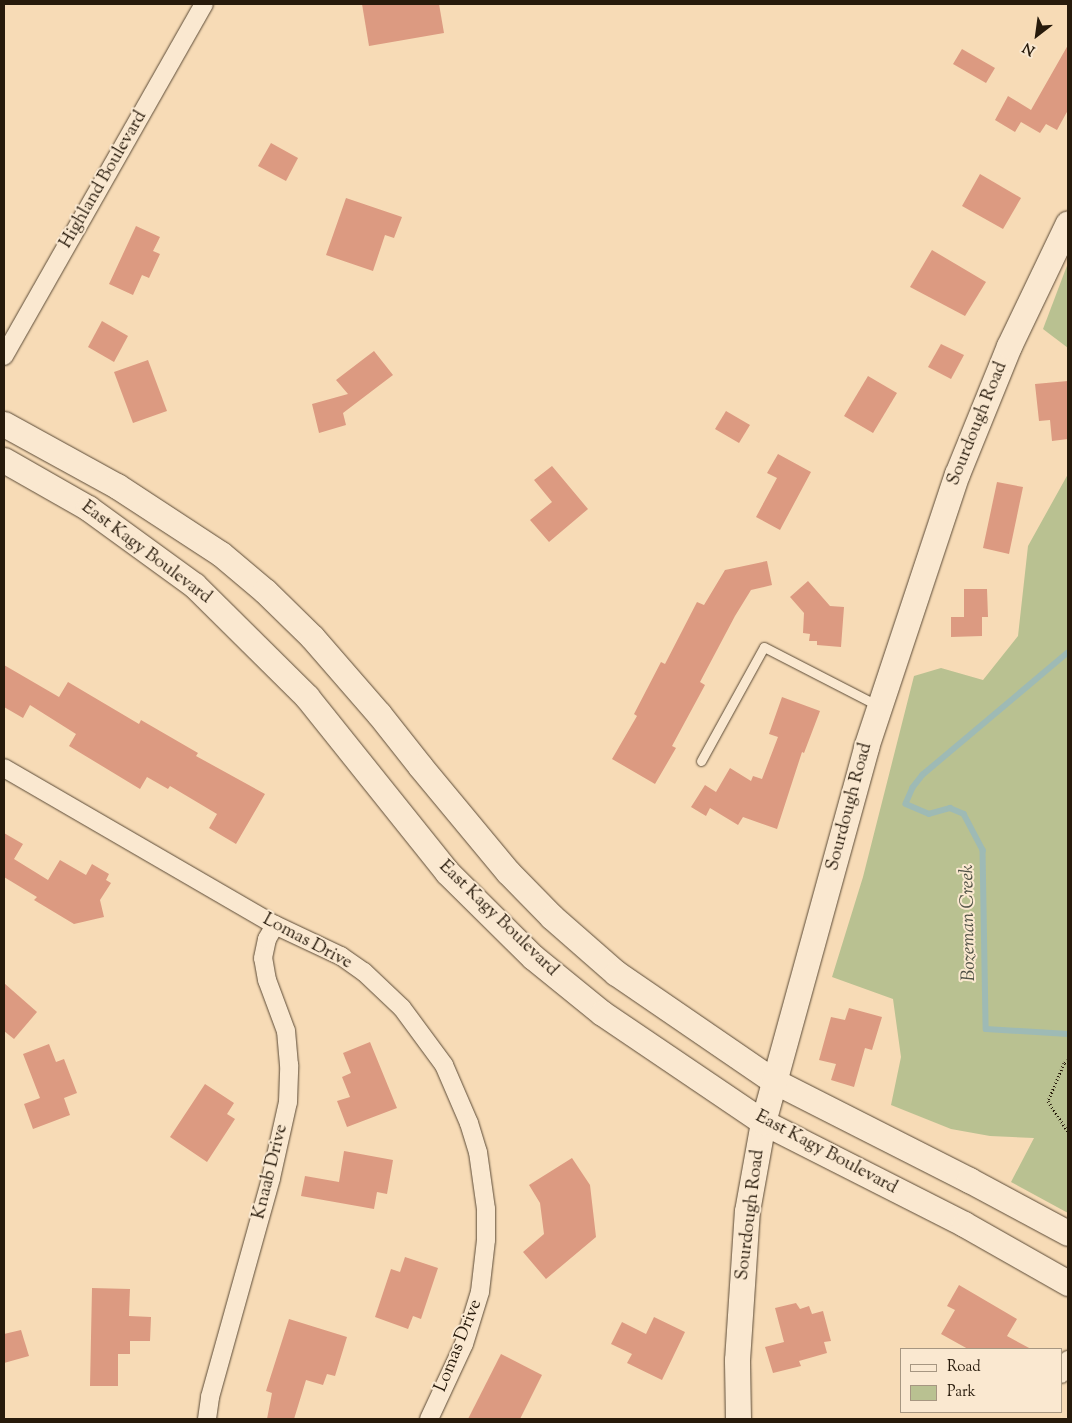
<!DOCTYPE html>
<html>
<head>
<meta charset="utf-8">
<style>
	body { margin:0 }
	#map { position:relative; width:1072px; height:1423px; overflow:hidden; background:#f7dbb6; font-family:"Sorts Mill Goudy",serif }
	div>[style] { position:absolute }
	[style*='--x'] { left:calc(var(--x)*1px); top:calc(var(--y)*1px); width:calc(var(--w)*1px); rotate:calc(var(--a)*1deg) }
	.green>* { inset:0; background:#b9c191 }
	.stream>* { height:5.5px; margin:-2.75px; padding:0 2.75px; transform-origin:2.75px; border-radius:2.75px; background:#9ebab5 }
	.building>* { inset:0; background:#dc9a81 }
	.path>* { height:3px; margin-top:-1.5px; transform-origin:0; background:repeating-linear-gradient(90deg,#271a0b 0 1px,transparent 0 3.5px) }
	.roads { filter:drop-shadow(0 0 1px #5b4a36) drop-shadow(0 0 1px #5b4a36) }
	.lane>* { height:9px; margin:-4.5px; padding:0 4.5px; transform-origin:4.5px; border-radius:4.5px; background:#fae8d0 }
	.street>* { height:18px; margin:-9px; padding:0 9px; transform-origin:9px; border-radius:9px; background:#fae8d0 }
	.secondary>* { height:25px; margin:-12.5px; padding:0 12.5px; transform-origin:12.5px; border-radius:12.5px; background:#fae8d0 }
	span { translate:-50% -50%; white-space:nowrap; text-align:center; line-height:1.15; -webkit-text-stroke:4px #fae8d0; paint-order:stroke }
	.street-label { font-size:18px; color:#271a0b }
	.water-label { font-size:19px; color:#515246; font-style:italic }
	.frame { position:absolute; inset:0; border:5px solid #271a0b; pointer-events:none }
	.legend { position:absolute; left:900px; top:1348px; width:162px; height:65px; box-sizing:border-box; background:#fae8d0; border:1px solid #a69681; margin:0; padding:6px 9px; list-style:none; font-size:15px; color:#271a0b }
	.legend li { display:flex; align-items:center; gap:10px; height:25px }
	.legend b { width:25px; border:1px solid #a69681 }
	.north { position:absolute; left:1012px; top:10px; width:50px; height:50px; -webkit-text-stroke:4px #fae8d0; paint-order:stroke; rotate:210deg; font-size:14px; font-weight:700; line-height:20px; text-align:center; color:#271a0b }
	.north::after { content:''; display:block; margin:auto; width:18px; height:22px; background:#271a0b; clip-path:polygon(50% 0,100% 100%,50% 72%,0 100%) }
</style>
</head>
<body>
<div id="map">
	<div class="green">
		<div style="clip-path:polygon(1068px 263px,1068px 348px,1043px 329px)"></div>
		<div style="clip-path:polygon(1068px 474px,1068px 1213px,1011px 1182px,1034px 1138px,990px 1136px,951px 1129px,891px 1105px,901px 1057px,893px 999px,832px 977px,863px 877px,914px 676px,941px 668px,983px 680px,1018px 636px,1028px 546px)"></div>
	</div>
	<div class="stream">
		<div style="--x:1068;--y:653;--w:189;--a:139.9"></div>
		<div style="--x:923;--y:775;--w:16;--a:128"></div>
		<div style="--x:913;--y:788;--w:17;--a:114"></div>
		<div style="--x:906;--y:804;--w:25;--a:23"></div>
		<div style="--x:929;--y:814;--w:22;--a:-16"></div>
		<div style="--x:950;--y:808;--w:15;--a:23"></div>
		<div style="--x:964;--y:814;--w:41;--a:62.2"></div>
		<div style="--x:983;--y:850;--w:179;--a:89"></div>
		<div style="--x:986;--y:1029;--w:82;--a:3.5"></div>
	</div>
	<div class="building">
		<div style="clip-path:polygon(362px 4px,439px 4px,444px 33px,369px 46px)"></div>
		<div style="clip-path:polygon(1068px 45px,1068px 110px,1057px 130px,1046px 124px,1040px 133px,1021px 122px,1015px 132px,995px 120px,1008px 96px,1031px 110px)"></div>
		<div style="clip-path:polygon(962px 49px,995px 68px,986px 83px,953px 64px)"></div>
		<div style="clip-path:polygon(271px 143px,298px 158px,286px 181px,258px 166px)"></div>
		<div style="clip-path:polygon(980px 174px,1021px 198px,1003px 229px,962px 206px)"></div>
		<div style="clip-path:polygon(346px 198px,402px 217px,394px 238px,385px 235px,373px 271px,326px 255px)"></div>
		<div style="clip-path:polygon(136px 226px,160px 237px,153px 251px,160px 254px,149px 278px,142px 275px,133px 295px,109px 284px)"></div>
		<div style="clip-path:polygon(932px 250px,986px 282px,965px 316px,910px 287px)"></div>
		<div style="clip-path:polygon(102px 321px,128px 336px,114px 362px,88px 347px)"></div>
		<div style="clip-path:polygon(941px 344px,964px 355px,951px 379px,928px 367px)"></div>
		<div style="clip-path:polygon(374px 351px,393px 375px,343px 413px,346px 425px,319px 433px,312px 404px,348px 394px,336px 380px)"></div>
		<div style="clip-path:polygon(148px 360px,167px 411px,133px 423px,114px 372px)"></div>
		<div style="clip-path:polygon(868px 376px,897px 393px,873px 433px,844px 416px)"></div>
		<div style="clip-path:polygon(1068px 381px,1068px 439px,1052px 441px,1050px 420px,1039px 421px,1035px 384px)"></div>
		<div style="clip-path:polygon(726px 411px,750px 425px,739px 443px,715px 429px)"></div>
		<div style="clip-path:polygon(778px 454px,811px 472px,780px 530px,756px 517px,777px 478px,767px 473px)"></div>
		<div style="clip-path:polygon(552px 466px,588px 509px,549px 542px,530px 520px,552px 502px,534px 480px)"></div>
		<div style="clip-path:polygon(997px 482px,1023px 487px,1009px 554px,983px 548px)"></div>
		<div style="clip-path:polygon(767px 561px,772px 585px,751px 590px,735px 616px,700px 682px,705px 685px,672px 746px,676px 748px,655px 784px,612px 759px,637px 716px,634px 714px,661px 662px,665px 664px,697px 602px,704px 605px,725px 570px)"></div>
		<div style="clip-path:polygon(808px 581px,830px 606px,844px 607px,841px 647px,817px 645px,817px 641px,809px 641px,810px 634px,803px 633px,804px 613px,790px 597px)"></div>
		<div style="clip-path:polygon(964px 589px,987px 589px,988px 617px,982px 617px,982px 636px,951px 637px,951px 617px,964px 617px)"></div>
		<div style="clip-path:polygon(4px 665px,59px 697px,68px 682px,139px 724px,141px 720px,198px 753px,196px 756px,265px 794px,236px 844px,209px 828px,217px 814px,170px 786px,168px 789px,147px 777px,140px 789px,69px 746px,76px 734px,30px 705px,23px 718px,4px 707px)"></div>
		<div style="clip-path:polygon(782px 697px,820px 711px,804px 753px,802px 752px,777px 829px,743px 817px,738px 825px,710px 808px,706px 816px,691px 807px,705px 785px,716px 792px,730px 768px,751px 781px,753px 776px,762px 779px,778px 737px,769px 734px)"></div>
		<div style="clip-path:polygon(4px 833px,23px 844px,14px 859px,48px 880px,60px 860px,86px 875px,92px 864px,109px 874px,106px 880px,111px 883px,100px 900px,104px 917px,74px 924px,34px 900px,37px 897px,4px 877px)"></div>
		<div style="clip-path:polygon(4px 983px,37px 1012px,14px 1039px,4px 1031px)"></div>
		<div style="clip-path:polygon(849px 1008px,882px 1017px,872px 1050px,865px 1048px,854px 1087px,831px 1080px,836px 1064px,819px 1060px,831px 1017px,845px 1020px)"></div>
		<div style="clip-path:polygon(370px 1042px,397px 1108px,347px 1127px,337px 1101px,350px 1097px,342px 1077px,351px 1073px,343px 1053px)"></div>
		<div style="clip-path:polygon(49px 1044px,56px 1062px,64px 1059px,77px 1093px,64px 1098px,70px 1115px,33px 1129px,24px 1104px,40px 1098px,23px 1054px)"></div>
		<div style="clip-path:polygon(205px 1084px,234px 1103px,227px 1114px,235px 1119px,207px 1162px,170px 1137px)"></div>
		<div style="clip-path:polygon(344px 1151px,393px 1160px,387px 1194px,377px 1192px,374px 1209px,301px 1196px,305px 1176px,339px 1182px)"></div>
		<div style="clip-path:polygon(572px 1158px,590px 1185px,596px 1237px,546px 1279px,523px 1252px,544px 1234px,540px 1203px,529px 1185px)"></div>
		<div style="clip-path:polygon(405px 1257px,438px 1268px,421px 1319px,413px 1316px,408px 1329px,375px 1317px,391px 1269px,400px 1272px)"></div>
		<div style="clip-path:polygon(959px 1285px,1017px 1319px,1007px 1336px,1031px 1349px,968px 1349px,941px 1334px,955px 1310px,947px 1306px)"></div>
		<div style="clip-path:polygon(92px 1288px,130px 1289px,129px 1316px,151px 1317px,150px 1341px,130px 1341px,130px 1354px,118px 1354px,118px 1386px,90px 1386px)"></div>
		<div style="clip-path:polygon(796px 1303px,800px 1309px,809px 1306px,812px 1314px,823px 1311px,831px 1341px,824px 1342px,827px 1353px,799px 1361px,801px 1366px,773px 1373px,765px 1347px,784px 1342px,775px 1308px)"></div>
		<div style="clip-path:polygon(654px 1317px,685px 1332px,662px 1380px,627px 1363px,632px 1354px,611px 1344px,622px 1322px,646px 1334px)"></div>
		<div style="clip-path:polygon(289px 1319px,347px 1337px,335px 1376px,327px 1374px,323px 1385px,306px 1380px,294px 1419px,267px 1419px,272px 1393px,266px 1391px)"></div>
		<div style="clip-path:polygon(21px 1330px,29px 1356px,4px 1363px,4px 1334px)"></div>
		<div style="clip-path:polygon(501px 1354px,542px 1375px,520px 1419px,468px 1419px)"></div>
	</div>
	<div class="path">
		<div style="--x:1068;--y:1060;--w:5;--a:143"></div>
		<div style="--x:1064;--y:1063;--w:41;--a:112.8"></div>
		<div style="--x:1048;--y:1101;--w:37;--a:57"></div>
	</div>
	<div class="roads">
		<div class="lane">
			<div style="--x:701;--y:761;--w:130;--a:-61.1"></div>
			<div style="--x:764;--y:647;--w:129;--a:27.2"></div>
		</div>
		<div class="street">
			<div style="--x:4;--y:356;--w:405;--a:-60.4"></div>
			<div style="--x:4;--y:768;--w:313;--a:30.1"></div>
			<div style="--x:275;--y:925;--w:73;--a:25.2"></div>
			<div style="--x:341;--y:956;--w:28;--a:35"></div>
			<div style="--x:364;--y:972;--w:52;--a:43.5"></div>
			<div style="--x:402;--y:1008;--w:71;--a:53.6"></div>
			<div style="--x:444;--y:1065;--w:63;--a:66.7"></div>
			<div style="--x:469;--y:1123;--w:30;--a:73"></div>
			<div style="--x:478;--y:1152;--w:58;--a:82"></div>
			<div style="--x:486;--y:1209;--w:31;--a:90"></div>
			<div style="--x:486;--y:1240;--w:52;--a:96.6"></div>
			<div style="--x:480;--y:1292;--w:54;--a:107.1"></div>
			<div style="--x:464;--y:1344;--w:83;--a:115"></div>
			<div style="--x:1061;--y:1374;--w:16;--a:-63"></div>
			<div style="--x:207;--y:1419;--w:22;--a:-82"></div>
			<div style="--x:210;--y:1397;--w:227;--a:-74.4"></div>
			<div style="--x:271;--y:1178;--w:78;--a:-77.4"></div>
			<div style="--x:288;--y:1102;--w:37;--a:-88"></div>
			<div style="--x:289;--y:1065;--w:34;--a:-95"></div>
			<div style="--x:286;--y:1031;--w:54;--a:-110.4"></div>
			<div style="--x:267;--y:980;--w:22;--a:-100"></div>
			<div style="--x:263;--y:958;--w:19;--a:-78"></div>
			<div style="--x:267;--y:939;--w:16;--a:-60"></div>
		</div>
		<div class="secondary">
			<div style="--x:4;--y:424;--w:129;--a:28.8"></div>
			<div style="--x:117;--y:486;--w:124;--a:33.2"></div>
			<div style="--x:221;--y:554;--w:57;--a:40.1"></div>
			<div style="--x:265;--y:591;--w:66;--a:44.4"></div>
			<div style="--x:312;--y:637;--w:102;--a:49"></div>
			<div style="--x:379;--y:714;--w:66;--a:51.7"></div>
			<div style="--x:420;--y:766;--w:138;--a:50.3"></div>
			<div style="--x:508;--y:872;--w:63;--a:45.6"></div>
			<div style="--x:552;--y:917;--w:85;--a:41.2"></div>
			<div style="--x:616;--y:973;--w:191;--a:34.4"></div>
			<div style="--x:774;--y:1081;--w:219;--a:26.9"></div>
			<div style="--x:969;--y:1180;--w:112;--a:28.2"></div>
			<div style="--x:4;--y:460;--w:97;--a:29.7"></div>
			<div style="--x:88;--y:508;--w:131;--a:36"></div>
			<div style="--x:194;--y:585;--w:159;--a:44.7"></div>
			<div style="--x:307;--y:697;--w:224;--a:51.3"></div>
			<div style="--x:447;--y:872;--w:121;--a:44.7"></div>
			<div style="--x:533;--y:957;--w:89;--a:39.1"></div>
			<div style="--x:602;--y:1013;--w:194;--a:34.1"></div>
			<div style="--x:763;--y:1122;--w:225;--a:26.9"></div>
			<div style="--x:964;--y:1224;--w:120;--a:29.6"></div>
			<div style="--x:738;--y:1419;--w:59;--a:-91"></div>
			<div style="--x:737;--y:1360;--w:149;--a:-86.2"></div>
			<div style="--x:747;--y:1211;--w:90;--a:-79.8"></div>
			<div style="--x:763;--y:1122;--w:389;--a:-74.6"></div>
			<div style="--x:866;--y:747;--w:288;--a:-71.6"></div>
			<div style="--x:957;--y:474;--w:138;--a:-67.9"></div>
			<div style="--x:1009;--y:346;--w:136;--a:-64.4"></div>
		</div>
	</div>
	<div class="street-label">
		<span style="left:104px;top:180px;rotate:-60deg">Highland Boulevard</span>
		<span style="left:978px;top:424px;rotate:-68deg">Sourdough Road</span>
		<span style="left:146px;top:553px;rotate:37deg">East Kagy Boulevard</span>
		<span style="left:850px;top:807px;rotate:-75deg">Sourdough Road</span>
		<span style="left:498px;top:919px;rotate:44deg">East Kagy Boulevard</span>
		<span style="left:307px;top:942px;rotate:28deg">Lomas Drive</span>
		<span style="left:826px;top:1153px;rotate:28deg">East Kagy Boulevard</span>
		<span style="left:271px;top:1172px;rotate:-76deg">Knaab Drive</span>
		<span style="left:751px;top:1215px;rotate:-83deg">Sourdough Road</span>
		<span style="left:459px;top:1346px;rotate:-68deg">Lomas Drive</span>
	</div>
	<div class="water-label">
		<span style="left:969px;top:923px;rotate:-91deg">Bozeman Creek</span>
	</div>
	<div class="frame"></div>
	<ul class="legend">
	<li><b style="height:6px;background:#fae8d0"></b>Road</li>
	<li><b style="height:14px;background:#b9c191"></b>Park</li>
	</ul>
	<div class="north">N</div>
</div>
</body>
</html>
